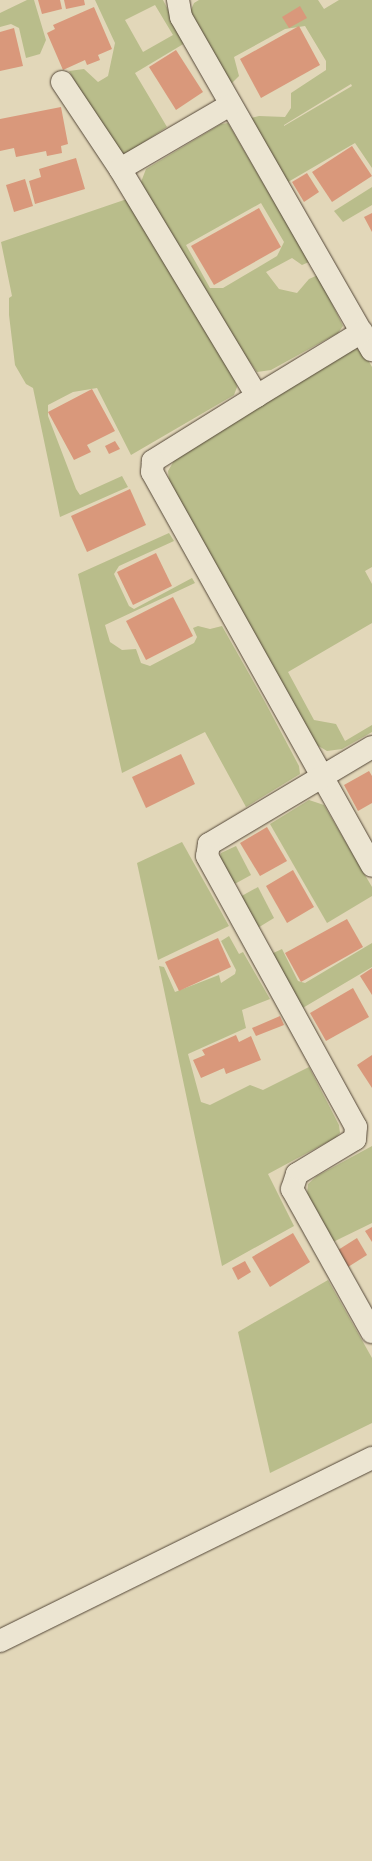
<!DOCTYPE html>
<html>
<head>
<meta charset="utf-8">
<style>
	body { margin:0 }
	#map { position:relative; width:372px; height:1861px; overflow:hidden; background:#e2d7b9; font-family:"IM FELL English",serif }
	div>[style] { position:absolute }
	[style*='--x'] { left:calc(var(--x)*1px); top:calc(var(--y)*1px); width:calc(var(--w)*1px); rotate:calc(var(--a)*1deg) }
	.green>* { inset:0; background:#b9bd8b }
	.building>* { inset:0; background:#d9987b }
	.roads { filter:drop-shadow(0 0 1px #544738) drop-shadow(0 0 1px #544738) }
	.minor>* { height:22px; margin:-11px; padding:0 11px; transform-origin:11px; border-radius:11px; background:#ece5d2 }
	span { translate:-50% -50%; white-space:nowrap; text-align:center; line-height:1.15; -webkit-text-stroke:3px #ece5d2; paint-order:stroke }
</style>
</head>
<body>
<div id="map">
	<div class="green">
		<div style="clip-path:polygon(27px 0,34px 0,46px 40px,40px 54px,26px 58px,19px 28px,11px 24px,0 27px,0 13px)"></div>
		<div style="clip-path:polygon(evenodd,95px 0,163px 0,185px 43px,135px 73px,167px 127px,126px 154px,114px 150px,69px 71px,84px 69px,98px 82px,108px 76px,115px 43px,95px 0,155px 5px,173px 35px,143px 52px,125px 20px,155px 5px)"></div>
		<div style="clip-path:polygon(evenodd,199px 0,318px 0,324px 9px,339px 0,372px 0,372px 168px,355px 143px,288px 182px,251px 118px,259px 116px,285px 117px,291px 108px,291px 93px,326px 70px,326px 61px,305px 26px,285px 29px,234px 57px,239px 76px,231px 84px,190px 12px,194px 3px,199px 0,351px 84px,352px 86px,284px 126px,284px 125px,351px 84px)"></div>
		<div style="clip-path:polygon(evenodd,228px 123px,309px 262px,302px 265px,292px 258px,266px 272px,279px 289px,297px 293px,309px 279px,318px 275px,343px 326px,338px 333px,271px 370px,257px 372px,249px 361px,235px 376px,237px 387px,234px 395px,131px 455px,97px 388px,73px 392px,48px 405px,48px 416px,76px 489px,80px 495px,122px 476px,128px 487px,60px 517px,33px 388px,26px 384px,15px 365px,9px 315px,9px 298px,12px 296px,1px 242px,127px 199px,142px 227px,158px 223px,141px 182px,146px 169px,221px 124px,228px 123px,261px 203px,284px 242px,277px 256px,223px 288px,210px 288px,186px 245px,261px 203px)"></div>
		<div style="clip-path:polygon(372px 187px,372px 205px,343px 222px,334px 211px)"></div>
		<div style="clip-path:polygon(357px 349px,367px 358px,372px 367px,372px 567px,365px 571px,372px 584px,372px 623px,288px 672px,314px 720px,336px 724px,345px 741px,372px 725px,372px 732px,342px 749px,327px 751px,315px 744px,169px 480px,168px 471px,175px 459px,351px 350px)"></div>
		<div style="clip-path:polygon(169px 533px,174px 541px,119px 566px,114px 574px,129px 606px,134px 609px,192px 578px,195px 583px,105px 625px,107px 632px,110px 642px,122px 650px,136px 649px,141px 663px,150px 666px,194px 643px,197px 637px,193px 628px,198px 626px,210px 629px,222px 626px,265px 702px,299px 766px,300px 774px,246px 807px,205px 732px,122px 773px,78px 574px)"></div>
		<div style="clip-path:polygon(309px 800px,324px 805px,372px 887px,372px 896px,327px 923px,270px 824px)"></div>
		<div style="clip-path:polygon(182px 842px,229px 926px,158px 960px,137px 863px)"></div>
		<div style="clip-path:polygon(236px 846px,251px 875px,231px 886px,219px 861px,221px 853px)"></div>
		<div style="clip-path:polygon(258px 887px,274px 918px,256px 929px,238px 898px)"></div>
		<div style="clip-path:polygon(229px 936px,239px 954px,243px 952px,270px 999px,242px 1010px,246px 1028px,188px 1054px,201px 1102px,210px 1105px,250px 1085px,263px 1090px,309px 1067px,339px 1125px,340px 1133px,335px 1138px,268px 1174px,294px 1226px,222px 1266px,159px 966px,164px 967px,175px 992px,219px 975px,221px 983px,235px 974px,236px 970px,221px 941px)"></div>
		<div style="clip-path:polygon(372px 943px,372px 967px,301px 1009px,269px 955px,282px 949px,298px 981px,305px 983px)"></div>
		<div style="clip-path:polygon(372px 1146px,372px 1223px,333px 1242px,307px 1195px,308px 1184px,317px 1176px)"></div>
		<div style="clip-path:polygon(328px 1280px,372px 1358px,372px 1423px,270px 1473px,238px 1332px)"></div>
	</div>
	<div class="building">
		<div style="clip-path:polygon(38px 0,60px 0,62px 9px,42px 14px)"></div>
		<div style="clip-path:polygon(64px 0,84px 0,85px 5px,66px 9px)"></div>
		<div style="clip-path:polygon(300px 6px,307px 18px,289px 28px,282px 17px)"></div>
		<div style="clip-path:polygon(94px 7px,112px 49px,98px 55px,100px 60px,87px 65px,85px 60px,63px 70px,47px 33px,55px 29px,53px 25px)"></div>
		<div style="clip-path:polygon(299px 26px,320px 65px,261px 98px,240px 59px)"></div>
		<div style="clip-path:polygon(14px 28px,23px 66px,0 71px,0 32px)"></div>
		<div style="clip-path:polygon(176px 50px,203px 92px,176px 110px,149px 67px)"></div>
		<div style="clip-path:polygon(61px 107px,68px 144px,61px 146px,62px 153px,47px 156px,46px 151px,16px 157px,14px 148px,0 151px,0 119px)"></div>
		<div style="clip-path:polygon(352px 146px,372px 176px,332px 202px,312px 172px)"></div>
		<div style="clip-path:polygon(76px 158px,85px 189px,35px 204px,29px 181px,41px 177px,39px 169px)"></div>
		<div style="clip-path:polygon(307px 173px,319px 192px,304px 202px,292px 182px)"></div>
		<div style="clip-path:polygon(25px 179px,33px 206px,14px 212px,6px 185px)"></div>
		<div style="clip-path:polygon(259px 208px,281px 247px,214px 285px,191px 246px)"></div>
		<div style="clip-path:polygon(372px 213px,372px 232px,364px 217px)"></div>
		<div style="clip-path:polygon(92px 389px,115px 431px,87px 445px,91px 452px,74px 460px,48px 412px)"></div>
		<div style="clip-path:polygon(115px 441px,120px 449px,109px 454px,105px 446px)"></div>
		<div style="clip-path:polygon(130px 489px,146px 525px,87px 552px,71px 516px)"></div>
		<div style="clip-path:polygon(156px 553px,172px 586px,133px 605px,117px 572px)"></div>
		<div style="clip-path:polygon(173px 597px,193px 636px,146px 660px,126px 621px)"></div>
		<div style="clip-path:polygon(181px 754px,195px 784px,146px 808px,132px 777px)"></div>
		<div style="clip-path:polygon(369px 771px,372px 776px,372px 803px,358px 811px,344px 785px)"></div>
		<div style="clip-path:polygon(267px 827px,287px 861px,260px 876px,240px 843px)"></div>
		<div style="clip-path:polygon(293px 870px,314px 907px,287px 923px,266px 886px)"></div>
		<div style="clip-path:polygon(347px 919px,363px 947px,301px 982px,285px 953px)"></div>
		<div style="clip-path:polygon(218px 938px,231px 967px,179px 991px,165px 962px)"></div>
		<div style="clip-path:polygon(372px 968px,372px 995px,360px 976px)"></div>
		<div style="clip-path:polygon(353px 988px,369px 1017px,326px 1041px,310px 1013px)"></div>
		<div style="clip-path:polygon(280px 1016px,284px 1025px,256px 1036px,252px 1028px)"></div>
		<div style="clip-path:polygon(236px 1035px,239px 1042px,251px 1036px,261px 1060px,226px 1074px,224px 1068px,201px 1078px,193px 1060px,205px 1055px,202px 1050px)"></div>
		<div style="clip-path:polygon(372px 1055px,372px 1088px,357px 1065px)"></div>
		<div style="clip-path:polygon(372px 1227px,372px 1242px,365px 1231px)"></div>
		<div style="clip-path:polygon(293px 1233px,310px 1262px,270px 1287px,252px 1257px)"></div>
		<div style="clip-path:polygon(357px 1238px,367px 1255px,348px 1267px,338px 1250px)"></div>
		<div style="clip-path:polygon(245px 1261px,251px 1272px,238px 1280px,232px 1268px)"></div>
	</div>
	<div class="roads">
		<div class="minor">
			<div style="--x:178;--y:0;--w:17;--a:80"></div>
			<div style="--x:181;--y:17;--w:384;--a:60.2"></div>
			<div style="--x:62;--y:82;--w:105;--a:56.3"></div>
			<div style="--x:230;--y:105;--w:127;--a:149.8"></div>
			<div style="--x:120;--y:169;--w:265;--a:58.9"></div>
			<div style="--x:257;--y:396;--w:123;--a:148"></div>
			<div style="--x:153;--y:461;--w:11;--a:95"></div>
			<div style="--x:152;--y:472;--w:451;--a:60.8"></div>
			<div style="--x:257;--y:396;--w:123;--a:-31.4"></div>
			<div style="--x:372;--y:747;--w:190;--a:149.2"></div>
			<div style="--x:209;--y:844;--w:12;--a:99"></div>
			<div style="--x:207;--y:856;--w:309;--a:61.2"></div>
			<div style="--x:356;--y:1127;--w:12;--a:95"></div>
			<div style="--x:355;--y:1139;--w:68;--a:148.9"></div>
			<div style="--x:297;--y:1174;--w:16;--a:108"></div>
			<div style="--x:292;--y:1189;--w:164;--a:60.8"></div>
			<div style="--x:0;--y:1641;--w:415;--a:-26.2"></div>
		</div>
	</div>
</div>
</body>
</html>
